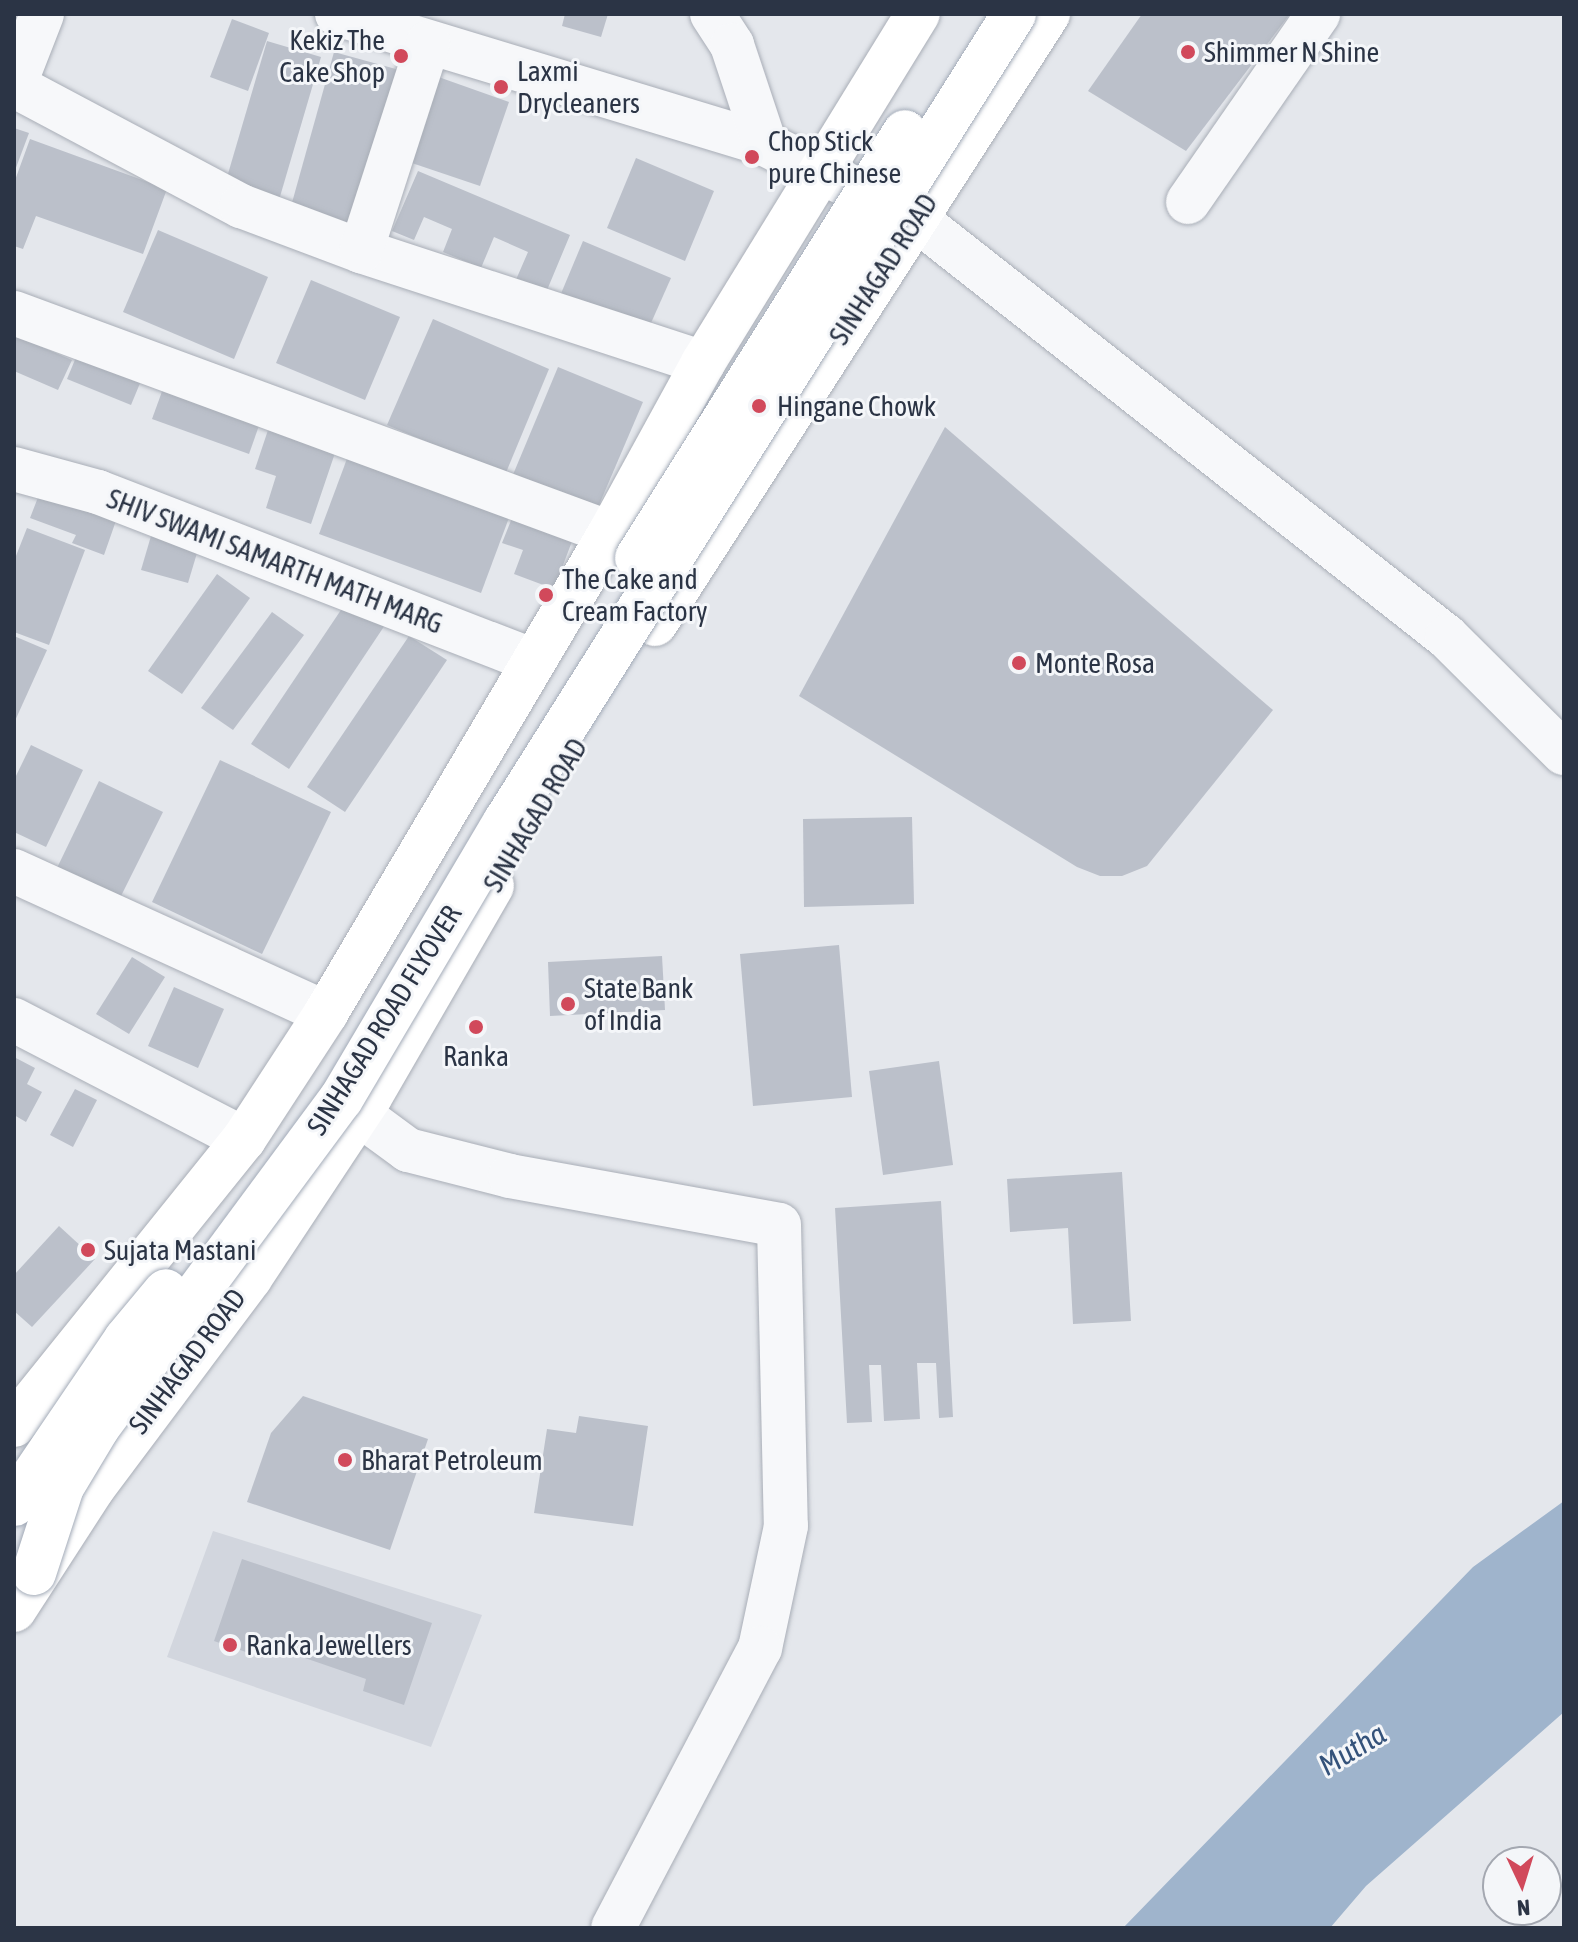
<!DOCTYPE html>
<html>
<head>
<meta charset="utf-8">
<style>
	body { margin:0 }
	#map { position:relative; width:1578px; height:1942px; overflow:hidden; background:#e4e7ec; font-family:"Asap Condensed",sans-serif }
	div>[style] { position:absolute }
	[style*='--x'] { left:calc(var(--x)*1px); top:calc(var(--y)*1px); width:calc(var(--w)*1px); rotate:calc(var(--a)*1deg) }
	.built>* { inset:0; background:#d2d6de }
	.water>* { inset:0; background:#9fb4cc }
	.building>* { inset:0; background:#bbc0ca }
	.roads { filter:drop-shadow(0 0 2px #a9aeb7) drop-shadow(0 0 2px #a9aeb7) }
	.minor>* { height:44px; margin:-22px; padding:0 22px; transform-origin:22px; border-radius:22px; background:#f7f8fa }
	.primary>* { height:44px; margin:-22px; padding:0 22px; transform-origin:22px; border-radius:22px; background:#fff }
	.bridges { filter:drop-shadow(0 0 2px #a3abb8) drop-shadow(0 0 2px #a3abb8) }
	.primary-bridge>* { height:44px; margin:-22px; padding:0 22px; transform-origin:22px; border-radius:22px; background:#fff }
	.dots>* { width:22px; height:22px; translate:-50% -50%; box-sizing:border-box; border:4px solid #f4f6f9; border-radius:50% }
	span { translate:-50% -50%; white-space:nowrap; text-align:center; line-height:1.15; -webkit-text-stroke:6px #f4f6f9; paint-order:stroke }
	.poi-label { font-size:28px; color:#2b3445 }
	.right { translate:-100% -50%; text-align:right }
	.left { translate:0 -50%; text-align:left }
	.street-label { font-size:28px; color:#2b3445 }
	.water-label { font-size:30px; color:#34527a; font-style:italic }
	.frame { position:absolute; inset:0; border:16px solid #2b3445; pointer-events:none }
	.north { position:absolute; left:1482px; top:1846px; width:80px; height:80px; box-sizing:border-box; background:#f4f6f9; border:2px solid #a4a8b1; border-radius:50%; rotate:176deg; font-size:22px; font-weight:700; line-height:32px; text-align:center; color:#2b3445 }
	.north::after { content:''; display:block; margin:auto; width:28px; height:36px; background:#d1495b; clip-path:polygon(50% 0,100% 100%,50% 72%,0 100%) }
</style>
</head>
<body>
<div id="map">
	<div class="built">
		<div style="clip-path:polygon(213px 1531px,482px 1615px,431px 1747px,167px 1657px)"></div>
	</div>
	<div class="water">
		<div style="clip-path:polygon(1564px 1501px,1564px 1712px,1366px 1886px,1330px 1928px,1123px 1928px,1473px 1567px)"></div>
	</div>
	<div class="building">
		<div style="clip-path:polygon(565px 14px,608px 14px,601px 37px,562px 26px)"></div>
		<div style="clip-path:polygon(1142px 14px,1290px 14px,1186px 151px,1088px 91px)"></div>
		<div style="clip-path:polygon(232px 19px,269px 33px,248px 91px,210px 77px)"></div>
		<div style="clip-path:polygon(267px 41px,321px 57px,279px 200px,225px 184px)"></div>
		<div style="clip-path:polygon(334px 52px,403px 71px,357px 236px,288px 217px)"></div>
		<div style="clip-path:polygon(430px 74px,509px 102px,480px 186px,400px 159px)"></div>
		<div style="clip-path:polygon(14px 128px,29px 133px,14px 173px)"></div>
		<div style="clip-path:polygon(30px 139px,167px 189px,143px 254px,36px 216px,23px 249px,14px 246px,14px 183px)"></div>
		<div style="clip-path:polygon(636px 158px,714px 191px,685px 261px,607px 228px)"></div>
		<div style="clip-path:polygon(418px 171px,570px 235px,545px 295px,515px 282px,528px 252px,494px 237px,481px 268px,443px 252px,452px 229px,424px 217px,414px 240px,392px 231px)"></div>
		<div style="clip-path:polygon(158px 230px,268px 277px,234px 359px,123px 312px)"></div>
		<div style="clip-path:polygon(583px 241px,671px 278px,647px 332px,560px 296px)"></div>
		<div style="clip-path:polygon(311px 280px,400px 317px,365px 400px,276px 363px)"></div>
		<div style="clip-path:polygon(433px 319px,549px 369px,505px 475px,387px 425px)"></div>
		<div style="clip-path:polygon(14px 335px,72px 360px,58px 390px,14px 371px)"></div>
		<div style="clip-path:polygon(79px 350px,143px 376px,131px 405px,67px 379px)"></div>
		<div style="clip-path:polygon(558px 367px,643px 402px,596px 512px,512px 477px)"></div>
		<div style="clip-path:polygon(164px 386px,261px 420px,249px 454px,152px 419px)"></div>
		<div style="clip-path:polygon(945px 427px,1273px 710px,1147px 866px,1122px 876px,1100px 876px,1077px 867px,799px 696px)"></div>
		<div style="clip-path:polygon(268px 430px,335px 453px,311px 524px,266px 508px,276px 476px,255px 469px)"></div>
		<div style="clip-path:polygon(348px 456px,510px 515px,481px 593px,319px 534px)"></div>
		<div style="clip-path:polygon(42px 487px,118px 515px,104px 555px,72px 543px,76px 535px,30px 518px)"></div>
		<div style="clip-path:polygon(514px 513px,574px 536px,554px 589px,514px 574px,523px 550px,502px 543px)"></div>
		<div style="clip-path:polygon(156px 519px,203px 533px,188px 583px,141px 570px)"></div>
		<div style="clip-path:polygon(27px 528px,85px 550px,49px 645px,14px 632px,14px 561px)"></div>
		<div style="clip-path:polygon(217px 574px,250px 598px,182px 694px,148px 671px)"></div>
		<div style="clip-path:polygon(349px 598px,387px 622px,289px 769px,251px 744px)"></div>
		<div style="clip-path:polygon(272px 612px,304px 635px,233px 730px,201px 708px)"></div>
		<div style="clip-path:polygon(14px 636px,47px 650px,14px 723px)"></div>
		<div style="clip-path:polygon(409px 636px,447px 660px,345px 812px,307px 787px)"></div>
		<div style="clip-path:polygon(31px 745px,83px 770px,46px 847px,14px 832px,14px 780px)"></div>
		<div style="clip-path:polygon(220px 760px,331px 812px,262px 954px,152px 902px)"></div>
		<div style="clip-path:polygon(99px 781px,163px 812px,119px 900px,56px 870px)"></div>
		<div style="clip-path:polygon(912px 817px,914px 904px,804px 907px,803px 819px)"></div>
		<div style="clip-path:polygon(839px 945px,852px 1097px,753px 1106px,740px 954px)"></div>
		<div style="clip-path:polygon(662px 956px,665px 1010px,550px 1016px,548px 962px)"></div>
		<div style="clip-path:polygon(132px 957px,165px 977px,129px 1034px,96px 1014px)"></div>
		<div style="clip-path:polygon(174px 987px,224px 1009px,198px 1068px,148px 1046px)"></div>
		<div style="clip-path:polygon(14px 1057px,35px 1068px,27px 1084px,42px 1092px,26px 1122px,14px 1115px)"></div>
		<div style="clip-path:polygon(939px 1061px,953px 1165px,883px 1175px,869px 1071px)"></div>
		<div style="clip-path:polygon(75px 1089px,97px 1100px,73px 1147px,50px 1135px)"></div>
		<div style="clip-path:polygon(1122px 1172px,1131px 1321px,1073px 1324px,1068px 1228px,1010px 1232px,1007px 1179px)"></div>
		<div style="clip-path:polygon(941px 1201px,953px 1417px,939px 1418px,936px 1363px,917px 1363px,920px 1419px,884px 1421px,881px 1365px,869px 1365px,872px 1422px,847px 1423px,835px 1208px)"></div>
		<div style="clip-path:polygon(59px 1226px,95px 1259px,32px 1327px,14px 1311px,14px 1275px)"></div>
		<div style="clip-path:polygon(303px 1396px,428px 1439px,390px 1550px,247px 1502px,271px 1433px)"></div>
		<div style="clip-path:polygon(579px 1416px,648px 1426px,633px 1526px,534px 1513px,547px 1429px,576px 1433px)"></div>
		<div style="clip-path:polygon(242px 1559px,432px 1623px,404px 1705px,363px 1691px,366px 1679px,267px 1645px,263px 1658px,214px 1641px)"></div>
	</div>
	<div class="roads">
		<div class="minor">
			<div style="--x:337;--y:14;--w:447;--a:16.9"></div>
			<div style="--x:765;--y:144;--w:169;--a:26.4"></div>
			<div style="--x:916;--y:219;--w:676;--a:38.21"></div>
			<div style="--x:1447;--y:637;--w:165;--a:44.8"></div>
			<div style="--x:712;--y:14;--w:37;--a:57"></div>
			<div style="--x:732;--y:45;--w:104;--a:71.6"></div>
			<div style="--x:14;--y:86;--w:77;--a:-68.7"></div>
			<div style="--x:17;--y:87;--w:254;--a:28"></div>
			<div style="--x:241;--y:206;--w:128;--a:20.6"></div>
			<div style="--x:361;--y:251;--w:360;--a:18.1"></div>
			<div style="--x:1188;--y:202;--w:229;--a:-55.3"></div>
			<div style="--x:361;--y:251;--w:219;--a:-72.1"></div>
			<div style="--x:14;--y:313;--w:635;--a:20.26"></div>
			<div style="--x:14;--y:469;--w:87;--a:15.3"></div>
			<div style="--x:98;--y:492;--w:467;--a:21.2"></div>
			<div style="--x:14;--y:871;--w:343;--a:24.5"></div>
			<div style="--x:14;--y:1020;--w:259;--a:27.4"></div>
			<div style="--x:359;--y:1114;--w:61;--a:36.3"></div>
			<div style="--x:408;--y:1150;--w:105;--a:14.3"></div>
			<div style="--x:510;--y:1176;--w:273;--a:10.3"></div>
			<div style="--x:779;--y:1225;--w:301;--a:88.7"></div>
			<div style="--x:786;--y:1526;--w:125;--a:102"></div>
			<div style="--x:760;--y:1648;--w:316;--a:117.7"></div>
		</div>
		<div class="primary">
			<div style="--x:655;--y:624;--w:726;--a:-57.21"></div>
			<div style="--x:14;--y:1425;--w:367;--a:-51.2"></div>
			<div style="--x:244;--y:1139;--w:150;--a:-56.9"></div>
			<div style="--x:326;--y:1013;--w:558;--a:-59.39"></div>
			<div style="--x:610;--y:533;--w:194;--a:-61.3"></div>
			<div style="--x:703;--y:363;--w:410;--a:-58.4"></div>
			<div style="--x:14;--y:1610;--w:145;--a:-57.1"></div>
			<div style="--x:93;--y:1488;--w:262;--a:-53.2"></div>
			<div style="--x:250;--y:1278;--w:217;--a:-56.5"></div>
			<div style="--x:370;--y:1097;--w:244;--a:-60"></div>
		</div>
	</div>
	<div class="bridges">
		<div class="primary-bridge">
			<div style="--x:637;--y:558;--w:503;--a:-57.83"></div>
			<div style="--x:14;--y:1504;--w:199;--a:-55.8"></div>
			<div style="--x:126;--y:1339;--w:62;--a:-50.2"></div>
			<div style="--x:34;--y:1573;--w:90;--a:-72"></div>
			<div style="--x:62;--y:1487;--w:70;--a:-59"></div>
			<div style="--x:98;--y:1427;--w:408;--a:-53.5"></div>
			<div style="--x:341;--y:1099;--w:322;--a:-59.4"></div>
			<div style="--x:505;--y:822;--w:955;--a:-57.79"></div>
		</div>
	</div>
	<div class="dots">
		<div style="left:1188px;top:52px;background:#d1495b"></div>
		<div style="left:401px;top:56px;background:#d1495b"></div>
		<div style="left:501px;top:87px;background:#d1495b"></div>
		<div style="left:752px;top:157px;background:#d1495b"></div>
		<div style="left:759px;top:406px;background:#d1495b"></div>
		<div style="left:546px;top:595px;background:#d1495b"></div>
		<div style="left:1019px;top:663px;background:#d1495b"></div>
		<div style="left:568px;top:1004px;background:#d1495b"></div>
		<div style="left:476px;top:1027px;background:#d1495b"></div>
		<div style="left:88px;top:1250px;background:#d1495b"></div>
		<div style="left:345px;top:1460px;background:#d1495b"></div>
		<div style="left:230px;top:1645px;background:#d1495b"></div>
	</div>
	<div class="poi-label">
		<span class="right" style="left:385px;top:56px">Kekiz The<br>Cake Shop</span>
		<span class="left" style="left:1204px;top:52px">Shimmer N Shine</span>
		<span class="left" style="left:517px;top:87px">Laxmi<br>Drycleaners</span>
		<span class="left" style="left:768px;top:157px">Chop Stick<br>pure Chinese</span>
		<span class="left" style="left:777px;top:406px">Hingane Chowk</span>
		<span class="left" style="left:562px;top:595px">The Cake and<br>Cream Factory</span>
		<span class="left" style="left:1035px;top:663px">Monte Rosa</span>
		<span class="left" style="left:584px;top:1004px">State Bank<br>of India</span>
		<span style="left:476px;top:1056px">Ranka</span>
		<span class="left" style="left:104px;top:1250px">Sujata Mastani</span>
		<span class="left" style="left:361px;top:1460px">Bharat Petroleum</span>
		<span class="left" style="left:246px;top:1645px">Ranka Jewellers</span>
	</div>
	<div class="street-label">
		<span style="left:883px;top:269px;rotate:-57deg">SINHAGAD ROAD</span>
		<span style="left:275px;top:561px;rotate:21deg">SHIV SWAMI SAMARTH MATH MARG</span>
		<span style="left:535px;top:815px;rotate:-59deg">SINHAGAD ROAD</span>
		<span style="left:384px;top:1020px;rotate:-58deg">SINHAGAD ROAD FLYOVER</span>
		<span style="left:187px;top:1361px;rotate:-53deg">SINHAGAD ROAD</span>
	</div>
	<div class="water-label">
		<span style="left:1352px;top:1749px;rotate:-31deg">Mutha</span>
	</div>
	<div class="frame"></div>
	<div class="north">N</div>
</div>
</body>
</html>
